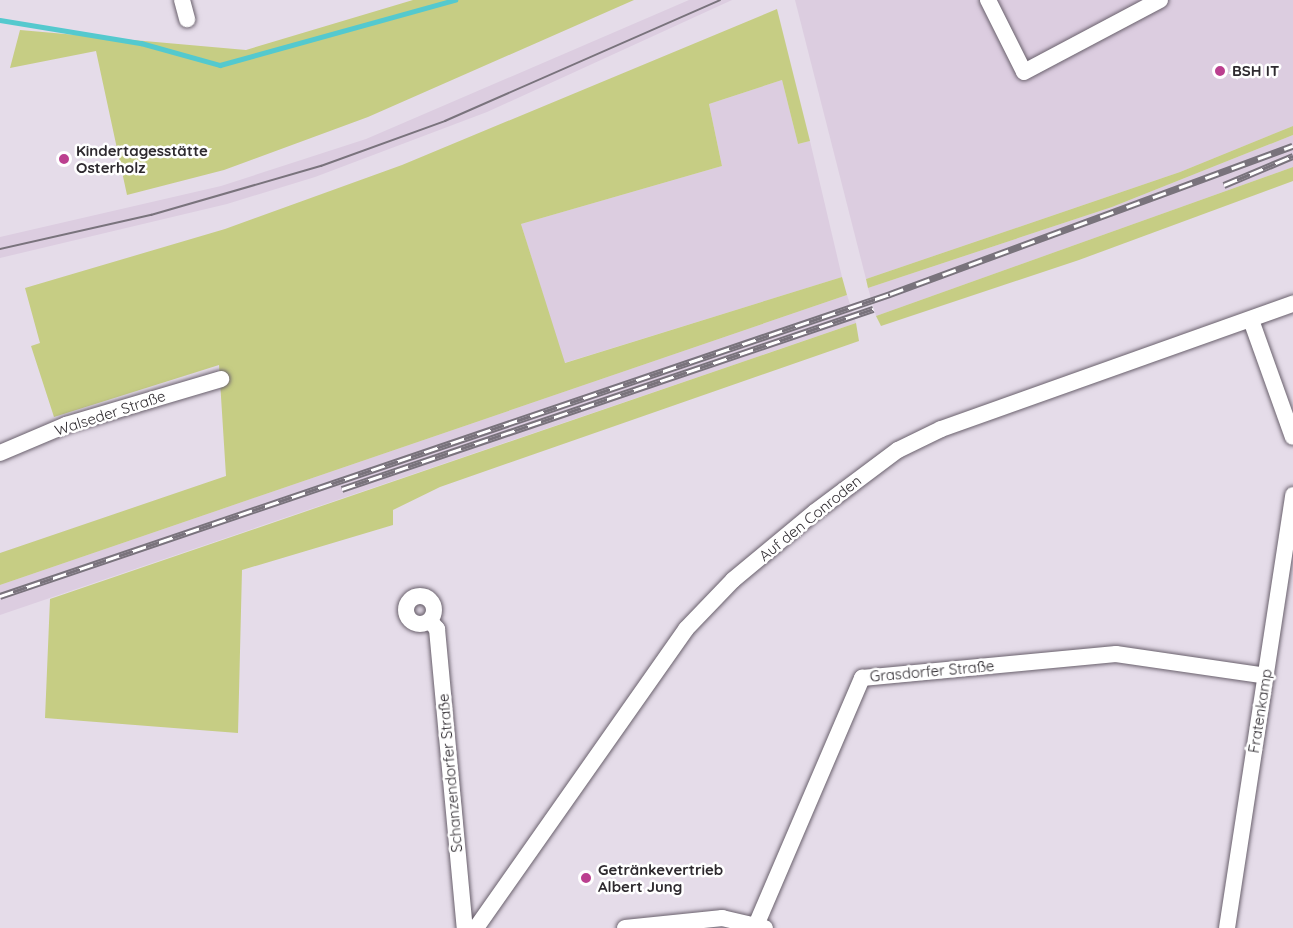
<!DOCTYPE html>
<html>
<head>
<meta charset="utf-8">
<style>
	body { margin:0 }
	#map { position:relative; width:1293px; height:928px; overflow:hidden; background:#e5dce9; font-family:Quicksand,sans-serif }
	div>[style] { position:absolute }
	[style*='--x'] { left:calc(var(--x)*1px); top:calc(var(--y)*1px); width:calc(var(--w)*1px); rotate:calc(var(--a)*1deg) }
	.built>* { inset:0; background:#dccde0 }
	.green>* { inset:0; background:#c6cd84 }
	.stream>* { height:4.5px; margin:-2.25px; padding:0 2.25px; transform-origin:2.25px; border-radius:2.25px; background:#54c9ce }
	.roads { filter:drop-shadow(0 0 2px #69606c) drop-shadow(0 0 2px #69606c) }
	.minor>* { height:16px; margin:-8px; padding:0 8px; transform-origin:8px; border-radius:8px; background:#fff }
	.minor>.ring { margin:-8px; padding:0; box-sizing:content-box; background:none; border:16px solid #fff; border-radius:50% }
	.tram>* { height:1.5px; margin:-0.75px; padding:0 0.75px; transform-origin:0.75px; border-radius:0.75px; background:#79737c }
	.rail>* { height:7px; margin-top:-3.5px; transform-origin:0; background:repeating-linear-gradient(90deg,#fff 0 14px,#79737c 0 28px); box-sizing:border-box; border-block:2px solid #79737c }
	.dots>* { width:16px; height:16px; translate:-50% -50%; box-sizing:border-box; border:3px solid #fff; border-radius:50% }
	span { translate:-50% -50%; white-space:nowrap; text-align:center; line-height:1.15; -webkit-text-stroke:5px #fff; paint-order:stroke }
	.poi-label { font-size:15px; color:#2e2a2f; font-weight:700 }
	.left { translate:0 -50%; text-align:left }
	.street-label { font-size:15px; color:#2e2a2f }
</style>
</head>
<body>
<div id="map">
	<div class="built">
		<div style="clip-path:polygon(689px 0,732px 0,487px 112px,315px 177px,227px 204px,0 258px,0 237px,221px 186px,366px 139px)"></div>
		<div style="clip-path:polygon(795px 0,1293px 0,1293px 126px,1180px 172px,866px 279px)"></div>
		<div style="clip-path:polygon(782px 80px,798px 144px,810px 141px,842px 277px,564px 363px,521px 224px,722px 166px,709px 104px)"></div>
		<div style="clip-path:polygon(1293px 135px,1293px 167px,876px 316px,868px 288px,1112px 207px)"></div>
		<div style="clip-path:polygon(847px 295px,856px 323px,0 615px,0 585px)"></div>
	</div>
	<div class="green">
		<div style="clip-path:polygon(413px 0,634px 0,368px 117px,224px 170px,127px 195px,96px 51px,10px 68px,20px 30px,246px 50px)"></div>
		<div style="clip-path:polygon(777px 9px,810px 141px,798px 144px,782px 80px,709px 104px,722px 166px,521px 224px,565px 363px,842px 277px,847px 295px,0 585px,0 553px,226px 476px,219px 365px,54px 417px,31px 346px,40px 343px,25px 288px,225px 229px,402px 165px)"></div>
		<div style="clip-path:polygon(1293px 126px,1293px 135px,1112px 207px,868px 288px,866px 279px,1180px 172px)"></div>
		<div style="clip-path:polygon(1293px 167px,1293px 181px,1079px 260px,881px 326px,876px 316px)"></div>
		<div style="clip-path:polygon(856px 323px,859px 341px,440px 487px,393px 510px,393px 525px,242px 570px,238px 733px,45px 718px,50px 599px)"></div>
	</div>
	<div class="stream">
		<div style="--x:0;--y:20;--w:143;--a:9.3"></div>
		<div style="--x:141;--y:43;--w:82;--a:15.6"></div>
		<div style="--x:220;--y:65;--w:244;--a:-15.5"></div>
	</div>
	<div class="roads">
		<div class="minor">
			<div style="--x:182;--y:0;--w:20;--a:75"></div>
			<div style="--x:988;--y:0;--w:80;--a:63.4"></div>
			<div style="--x:1024;--y:72;--w:154;--a:-27.9"></div>
			<div style="--x:1251;--y:320;--w:124;--a:70.3"></div>
			<div style="--x:0;--y:453;--w:72;--a:-23"></div>
			<div style="--x:66;--y:425;--w:162;--a:-16.5"></div>
			<div class="ring" style="left:406px;top:596px;width:12px;height:12px"></div>
			<div style="--x:430;--y:621;--w:11;--a:49"></div>
			<div style="--x:437;--y:629;--w:300;--a:84.7"></div>
			<div style="--x:757;--y:923;--w:267;--a:-66.8"></div>
			<div style="--x:862;--y:678;--w:255;--a:-5.4"></div>
			<div style="--x:1116;--y:654;--w:152;--a:8.3"></div>
			<div style="--x:476;--y:928;--w:365;--a:-54.9"></div>
			<div style="--x:686;--y:629;--w:68;--a:-46.2"></div>
			<div style="--x:733;--y:580;--w:107;--a:-39.7"></div>
			<div style="--x:815;--y:512;--w:104;--a:-36.8"></div>
			<div style="--x:898;--y:450;--w:48;--a:-26"></div>
			<div style="--x:941;--y:429;--w:374;--a:-19.6"></div>
			<div style="--x:625;--y:928;--w:98;--a:-5.9"></div>
			<div style="--x:722;--y:918;--w:44;--a:13.1"></div>
			<div style="--x:1227;--y:928;--w:438;--a:-81.3"></div>
		</div>
	</div>
	<div class="tram">
		<div style="--x:0;--y:249;--w:155;--a:-12.7"></div>
		<div style="--x:151;--y:215;--w:177;--a:-16.1"></div>
		<div style="--x:321;--y:166;--w:132;--a:-19.9"></div>
		<div style="--x:445;--y:121;--w:300;--a:-23.7"></div>
	</div>
	<div class="rail">
		<div style="--x:1224;--y:185;--w:75;--a:-22.8"></div>
		<div style="--x:342;--y:489;--w:561;--a:-18.73"></div>
		<div style="--x:0;--y:596;--w:940;--a:-18.74"></div>
		<div style="--x:890;--y:294;--w:429;--a:-20.2"></div>
	</div>
	<div class="dots">
		<div style="left:1220px;top:71px;background:#bb3f8f"></div>
		<div style="left:64px;top:159px;background:#bb3f8f"></div>
		<div style="left:586px;top:878px;background:#bb3f8f"></div>
	</div>
	<div class="poi-label">
		<span class="left" style="left:1232px;top:71px">BSH IT</span>
		<span class="left" style="left:76px;top:159px">Kindertagesstätte<br>Osterholz</span>
		<span class="left" style="left:598px;top:878px">Getränkevertrieb<br>Albert Jung</span>
	</div>
	<div class="street-label">
		<span style="left:110px;top:413px;rotate:-18deg">Walseder Straße</span>
		<span style="left:810px;top:518px;rotate:-39deg">Auf den Conroden</span>
		<span style="left:932px;top:671px;rotate:-5deg">Grasdorfer Straße</span>
		<span style="left:1260px;top:711px;rotate:-81deg">Fratenkamp</span>
		<span style="left:450px;top:773px;rotate:-95deg">Schanzendorfer Straße</span>
	</div>
</div>
</body>
</html>
